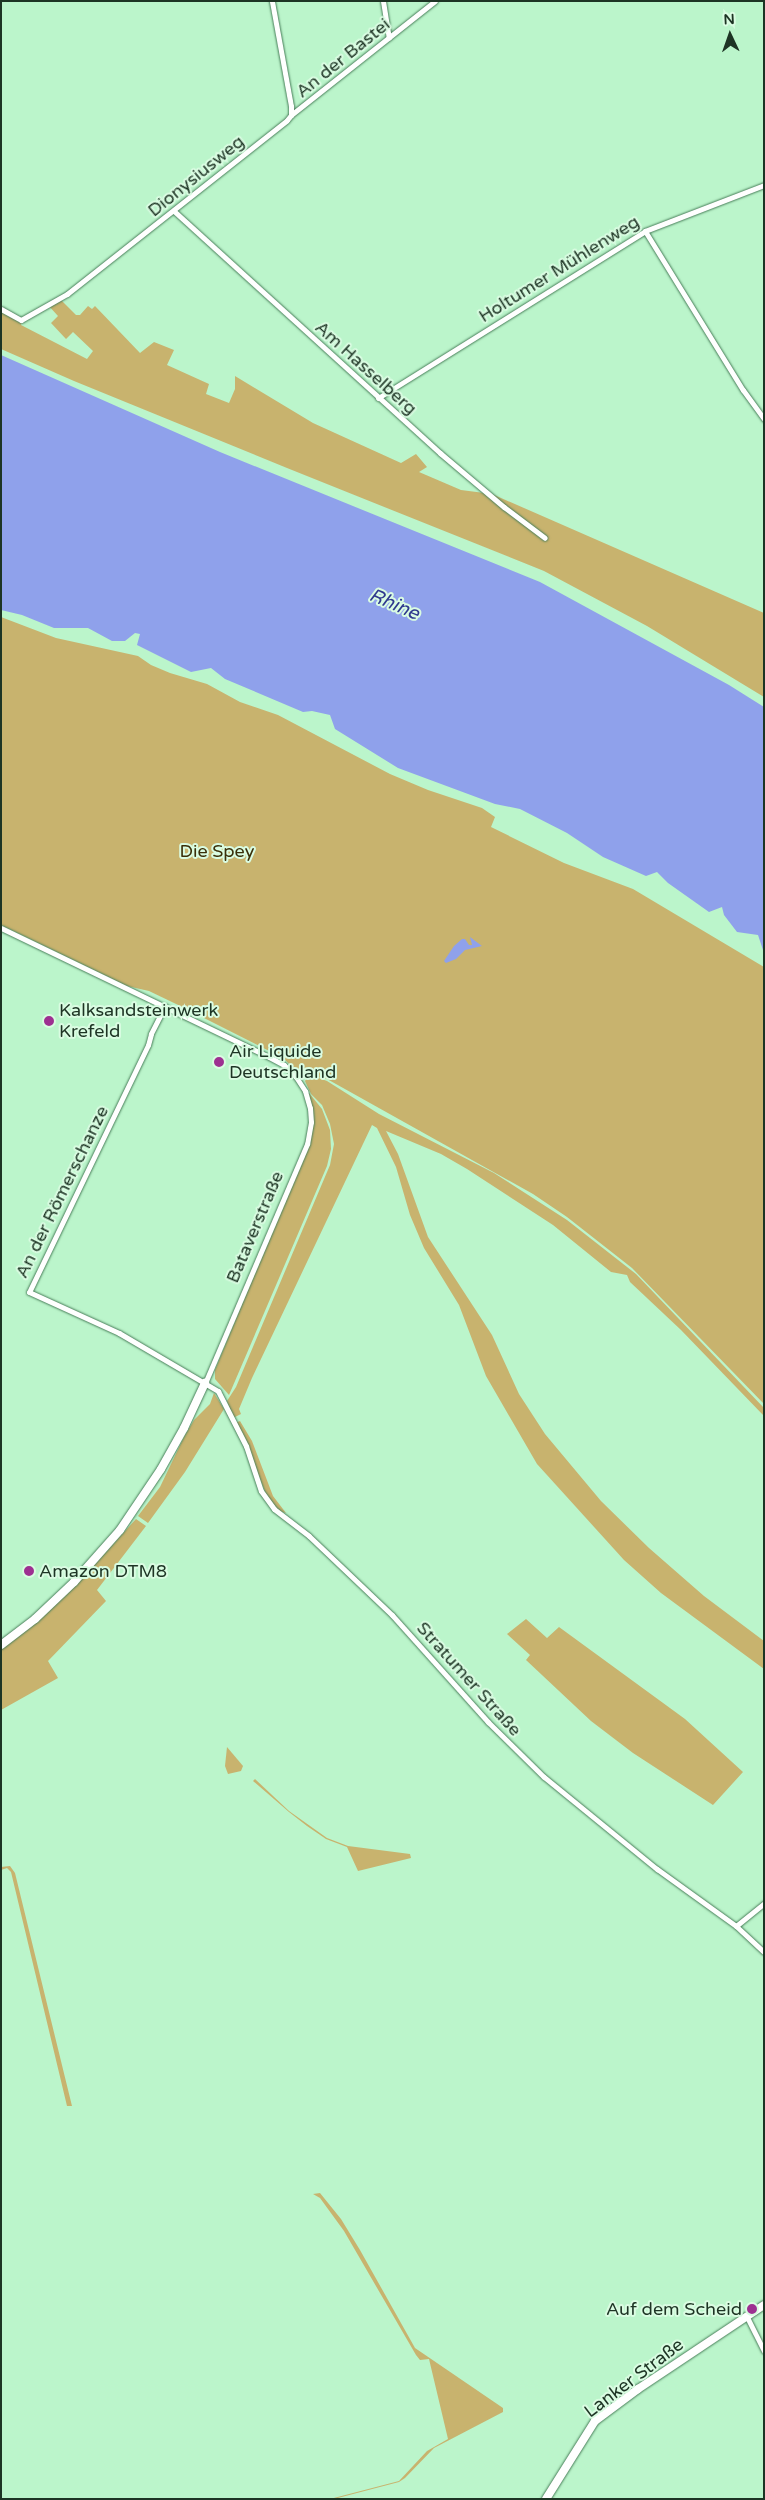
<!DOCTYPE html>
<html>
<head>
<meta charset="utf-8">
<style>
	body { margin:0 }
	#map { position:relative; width:765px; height:2500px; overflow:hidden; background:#bbf5cb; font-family:"Varela Round",sans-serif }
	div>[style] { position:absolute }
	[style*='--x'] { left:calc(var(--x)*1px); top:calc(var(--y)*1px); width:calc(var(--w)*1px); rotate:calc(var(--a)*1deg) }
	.green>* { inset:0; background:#c8b36e }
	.water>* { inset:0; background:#8fa1eb }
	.roads { filter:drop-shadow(0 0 1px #487e59) drop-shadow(0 0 1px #487e59) }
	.street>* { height:5px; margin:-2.5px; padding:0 2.5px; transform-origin:2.5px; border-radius:2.5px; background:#fff }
	.secondary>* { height:8px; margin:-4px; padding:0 4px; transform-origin:4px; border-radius:4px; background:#fff }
	.dots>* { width:14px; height:14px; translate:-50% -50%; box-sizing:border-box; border:2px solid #dafce2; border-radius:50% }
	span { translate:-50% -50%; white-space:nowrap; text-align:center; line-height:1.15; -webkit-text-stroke:4px #dafce2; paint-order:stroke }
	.street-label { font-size:18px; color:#1d3424 }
	.park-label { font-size:18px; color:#3a2f09 }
	.poi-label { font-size:18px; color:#1d3424 }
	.left { translate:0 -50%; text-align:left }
	.right { translate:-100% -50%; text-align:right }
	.water-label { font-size:19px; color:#2f398e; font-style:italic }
	.frame { position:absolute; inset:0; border:2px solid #1d3424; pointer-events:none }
	.north { position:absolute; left:705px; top:10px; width:50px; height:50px; -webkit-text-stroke:4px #dafce2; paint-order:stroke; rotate:357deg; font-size:14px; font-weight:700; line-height:20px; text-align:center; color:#1d3424 }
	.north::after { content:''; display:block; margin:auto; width:18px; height:22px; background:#1d3424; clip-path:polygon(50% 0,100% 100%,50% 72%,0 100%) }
</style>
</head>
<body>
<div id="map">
	<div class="green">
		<div style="clip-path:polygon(60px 299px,76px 315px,80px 315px,88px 306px,92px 309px,95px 306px,140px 353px,154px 342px,174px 350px,167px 365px,209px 384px,206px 394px,229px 403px,235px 389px,235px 376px,313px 423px,401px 463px,416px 454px,427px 467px,419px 472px,461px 490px,492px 494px,764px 613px,764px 697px,647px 626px,544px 571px,287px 468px,74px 381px,1px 349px,1px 310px,22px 322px,21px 325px,87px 359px,93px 351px,73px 332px,66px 339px,51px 323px,58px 316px,48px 305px)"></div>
		<div style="clip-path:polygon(1px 617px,56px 638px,138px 656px,151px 665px,170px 673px,207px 684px,240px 702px,278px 715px,390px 774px,428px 790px,482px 808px,495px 817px,491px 827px,564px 863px,633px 889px,764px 967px,764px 1404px,632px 1268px,567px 1217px,533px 1194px,327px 1079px,300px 1074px,283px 1058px,202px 1017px,203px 1010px,201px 1009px,199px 1015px,149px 991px,127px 986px,1px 925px)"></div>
		<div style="clip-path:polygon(307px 1078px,319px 1078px,327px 1081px,379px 1114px,494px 1173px,567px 1220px,636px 1274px,764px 1408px,764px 1416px,681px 1330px,630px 1282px,627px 1275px,611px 1272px,553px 1225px,467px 1169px,441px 1154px,386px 1131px,398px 1154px,428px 1237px,492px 1335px,519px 1394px,545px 1434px,601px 1501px,649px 1548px,704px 1596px,764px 1641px,764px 1669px,661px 1593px,624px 1560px,537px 1464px,486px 1376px,459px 1305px,424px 1248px,410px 1215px,396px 1167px,377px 1128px,372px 1125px,252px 1378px,239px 1409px,241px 1414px,233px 1418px,227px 1401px,236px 1387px,330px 1165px,334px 1144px,330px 1124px,322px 1105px,311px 1094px,305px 1081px)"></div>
		<div style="clip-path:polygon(309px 1093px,322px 1109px,330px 1130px,331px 1149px,327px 1166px,229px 1395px,215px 1379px,215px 1370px,310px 1139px,313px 1119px)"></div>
		<div style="clip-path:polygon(214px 1393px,224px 1409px,185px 1472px,148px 1523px,138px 1516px,160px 1487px,184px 1437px,194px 1420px,210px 1404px)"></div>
		<div style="clip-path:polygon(240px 1421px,252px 1441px,273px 1496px,286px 1513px,279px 1511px,268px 1499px,245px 1441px,235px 1423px)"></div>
		<div style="clip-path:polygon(136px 1519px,146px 1526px,97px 1590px,106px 1601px,48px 1661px,58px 1678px,1px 1710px,1px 1648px,79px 1582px)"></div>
		<div style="clip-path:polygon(526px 1619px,547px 1638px,559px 1627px,685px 1719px,743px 1772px,713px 1805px,633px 1753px,591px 1721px,526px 1660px,530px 1655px,507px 1634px)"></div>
		<div style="clip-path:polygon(227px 1747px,243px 1766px,241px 1771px,228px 1774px,225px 1766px)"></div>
		<div style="clip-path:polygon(255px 1779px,289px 1811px,327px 1838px,348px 1846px,410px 1854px,411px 1858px,358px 1871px,347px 1847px,326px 1839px,307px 1826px,289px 1812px,253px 1781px)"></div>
		<div style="clip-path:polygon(10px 1866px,15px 1873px,72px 2106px,67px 2106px,11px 1872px,7px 1868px,1px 1870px,1px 1867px)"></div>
		<div style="clip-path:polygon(320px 2193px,341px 2219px,360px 2250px,415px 2348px,503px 2408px,503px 2412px,434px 2448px,405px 2478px,399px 2482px,334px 2499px,330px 2499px,399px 2481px,427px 2451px,448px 2439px,429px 2359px,420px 2360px,416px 2355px,344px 2231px,320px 2198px,313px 2194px)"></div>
	</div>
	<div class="water">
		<div style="clip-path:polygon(1px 355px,220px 452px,540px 582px,729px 685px,764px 707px,764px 953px,758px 935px,737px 932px,724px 915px,722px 907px,709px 912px,668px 883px,657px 872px,646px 876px,603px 857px,567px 833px,520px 809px,495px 804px,398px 768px,335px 729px,330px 715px,312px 711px,303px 712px,225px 679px,211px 668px,191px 672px,137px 645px,140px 634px,135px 633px,125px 641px,112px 641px,88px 628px,54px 628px,22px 615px,1px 610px)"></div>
		<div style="clip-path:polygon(470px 937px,482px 946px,465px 950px,456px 959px,446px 963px,444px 961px,454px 946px,462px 939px,465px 939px,469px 945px,472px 945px)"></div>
	</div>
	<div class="roads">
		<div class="street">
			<div style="--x:383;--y:1;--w:37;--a:81"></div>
			<div style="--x:291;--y:115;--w:184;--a:-38.4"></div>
			<div style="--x:174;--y:211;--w:360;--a:42.3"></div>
			<div style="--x:440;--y:453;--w:84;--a:40.2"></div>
			<div style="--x:504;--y:507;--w:51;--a:37.1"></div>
			<div style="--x:645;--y:231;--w:187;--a:58.4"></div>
			<div style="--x:743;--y:390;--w:36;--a:54"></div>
			<div style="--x:1;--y:309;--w:23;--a:29"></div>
			<div style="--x:21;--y:320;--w:53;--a:-29.5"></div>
			<div style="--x:67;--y:294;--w:280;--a:-38.3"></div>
			<div style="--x:287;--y:120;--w:6;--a:-51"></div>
			<div style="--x:291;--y:115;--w:9;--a:-90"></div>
			<div style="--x:291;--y:106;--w:107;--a:-100.3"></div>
			<div style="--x:378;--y:398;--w:315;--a:-32"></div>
			<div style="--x:645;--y:231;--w:128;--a:-21.1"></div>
			<div style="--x:1;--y:928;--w:297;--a:25.7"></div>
			<div style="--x:269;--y:1057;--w:17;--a:28"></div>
			<div style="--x:284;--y:1065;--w:17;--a:45"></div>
			<div style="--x:296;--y:1077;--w:17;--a:57"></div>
			<div style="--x:305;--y:1091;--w:18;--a:74"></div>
			<div style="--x:310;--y:1108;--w:14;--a:86"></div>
			<div style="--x:311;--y:1122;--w:22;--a:100"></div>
			<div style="--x:307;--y:1144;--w:260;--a:113.1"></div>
			<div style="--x:165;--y:1006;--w:31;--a:117"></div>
			<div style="--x:151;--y:1034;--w:11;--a:105"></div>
			<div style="--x:148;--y:1045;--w:274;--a:115.7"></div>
			<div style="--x:29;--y:1292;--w:99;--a:24.5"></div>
			<div style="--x:119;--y:1333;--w:115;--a:30.4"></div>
			<div style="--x:218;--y:1391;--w:62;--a:63"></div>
			<div style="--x:246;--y:1446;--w:47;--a:71.6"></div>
			<div style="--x:261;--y:1491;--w:22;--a:54"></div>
			<div style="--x:274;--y:1509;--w:44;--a:37.6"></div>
			<div style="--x:309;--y:1536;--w:115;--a:43.6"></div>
			<div style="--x:392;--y:1615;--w:144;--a:48.1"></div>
			<div style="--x:488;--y:1722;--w:78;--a:44.5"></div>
			<div style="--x:544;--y:1777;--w:146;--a:39.2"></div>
			<div style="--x:657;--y:1869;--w:97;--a:35.8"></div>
			<div style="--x:736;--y:1926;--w:38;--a:43"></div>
			<div style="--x:736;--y:1926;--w:36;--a:-39"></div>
			<div style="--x:746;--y:2315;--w:40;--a:63.4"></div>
		</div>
		<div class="secondary">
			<div style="--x:1;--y:1645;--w:43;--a:-37.4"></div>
			<div style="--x:35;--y:1619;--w:54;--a:-43.5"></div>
			<div style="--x:74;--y:1582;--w:69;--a:-48.5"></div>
			<div style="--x:120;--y:1530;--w:73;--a:-56.1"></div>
			<div style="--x:161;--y:1469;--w:47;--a:-60.7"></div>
			<div style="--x:184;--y:1428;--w:50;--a:-65"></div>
			<div style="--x:546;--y:2499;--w:92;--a:-57.9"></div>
			<div style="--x:595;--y:2421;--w:54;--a:-36.7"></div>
			<div style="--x:638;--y:2389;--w:151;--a:-33.7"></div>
		</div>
	</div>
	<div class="dots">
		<div style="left:49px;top:1021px;background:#9d3091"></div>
		<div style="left:219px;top:1062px;background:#9d3091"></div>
		<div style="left:29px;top:1571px;background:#9d3091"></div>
		<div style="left:752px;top:2309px;background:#9d3091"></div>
	</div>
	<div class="street-label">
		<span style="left:343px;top:58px;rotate:-39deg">An der Bastei</span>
		<span style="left:196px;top:176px;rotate:-39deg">Dionysiusweg</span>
		<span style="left:559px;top:269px;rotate:-32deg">Holtumer Mühlenweg</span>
		<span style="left:366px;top:368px;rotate:42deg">Am Hasselberg</span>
		<span style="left:62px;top:1192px;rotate:-64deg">An der Römerschanze</span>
		<span style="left:255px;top:1227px;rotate:-67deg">Bataverstraße</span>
		<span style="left:469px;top:1679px;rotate:48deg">Stratumer Straße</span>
		<span style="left:634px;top:2378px;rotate:-37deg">Lanker Straße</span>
	</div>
	<div class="park-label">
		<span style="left:217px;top:851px">Die Spey</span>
	</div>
	<div class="poi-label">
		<span class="left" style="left:59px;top:1021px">Kalksandsteinwerk<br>Krefeld</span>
		<span class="left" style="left:229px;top:1062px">Air Liquide<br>Deutschland</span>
		<span class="left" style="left:39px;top:1571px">Amazon DTM8</span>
		<span class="right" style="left:742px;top:2309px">Auf dem Scheid</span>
	</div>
	<div class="water-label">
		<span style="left:394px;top:605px;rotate:23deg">Rhine</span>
	</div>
	<div class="frame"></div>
	<div class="north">N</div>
</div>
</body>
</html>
